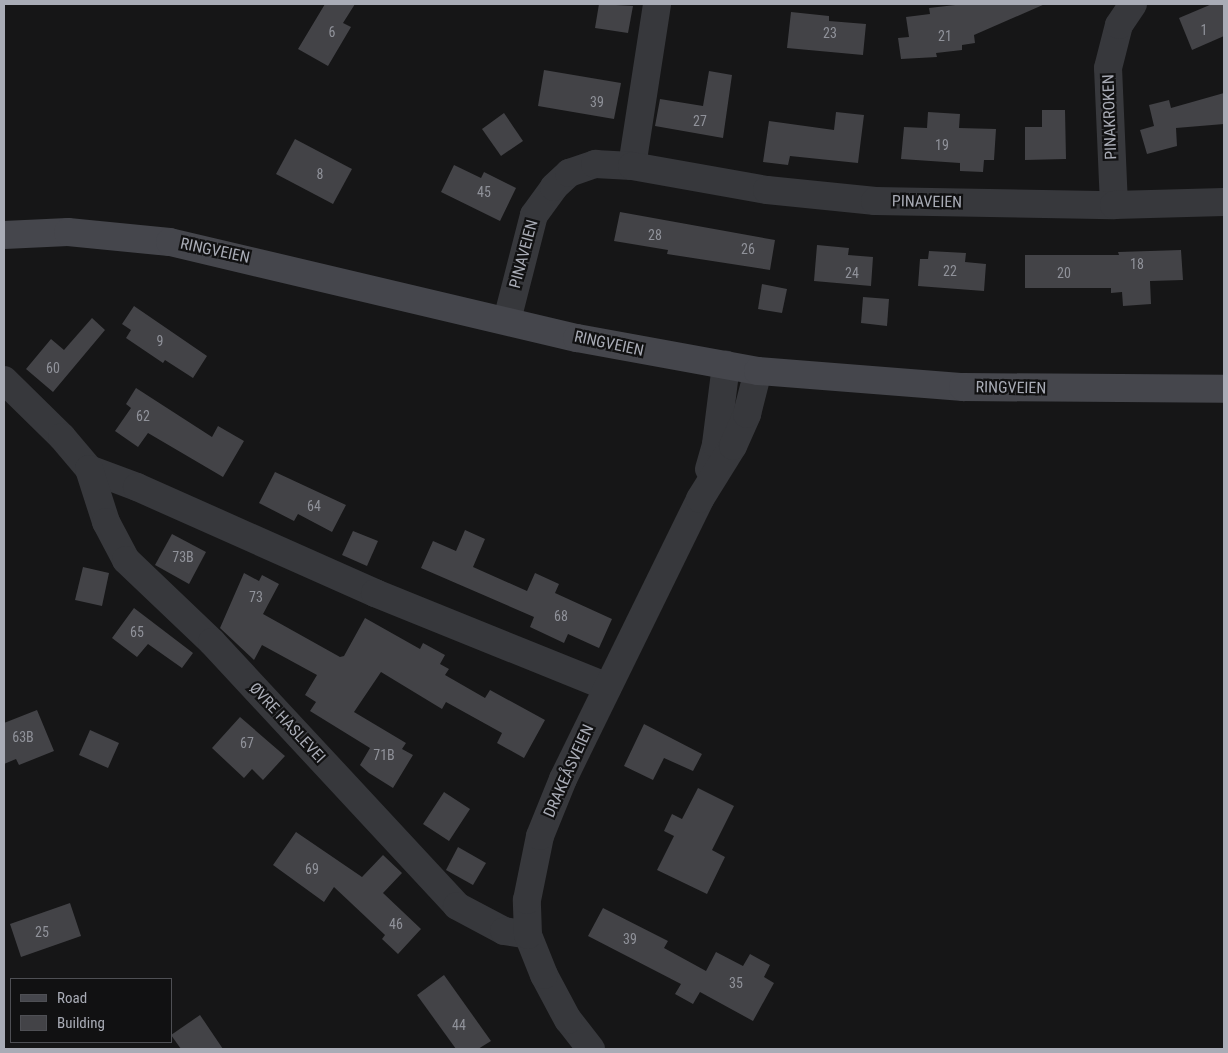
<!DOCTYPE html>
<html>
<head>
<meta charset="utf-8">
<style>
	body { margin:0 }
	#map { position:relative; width:1228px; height:1053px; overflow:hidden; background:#161617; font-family:"Roboto Condensed",sans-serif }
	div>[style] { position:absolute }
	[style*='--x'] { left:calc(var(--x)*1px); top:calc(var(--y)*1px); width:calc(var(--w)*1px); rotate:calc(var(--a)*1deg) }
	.building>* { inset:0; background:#434347 }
	.street>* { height:28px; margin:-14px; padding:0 14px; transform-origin:14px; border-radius:14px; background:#37383c }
	.secondary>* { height:28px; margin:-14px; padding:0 14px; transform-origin:14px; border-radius:14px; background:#45464c }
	span { translate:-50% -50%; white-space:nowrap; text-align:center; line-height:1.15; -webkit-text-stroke:4.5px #111112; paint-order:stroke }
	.number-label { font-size:14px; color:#90929a }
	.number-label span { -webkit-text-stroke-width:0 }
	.street-label { font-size:16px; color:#a9acb6 }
	.frame { position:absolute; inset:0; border:5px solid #a9acb6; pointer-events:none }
	.legend { position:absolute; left:10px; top:978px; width:162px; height:65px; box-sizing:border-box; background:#111112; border:1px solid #4e4f54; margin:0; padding:6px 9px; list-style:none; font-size:15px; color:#a9acb6 }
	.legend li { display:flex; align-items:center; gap:10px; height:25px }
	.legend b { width:25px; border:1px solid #4e4f54 }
</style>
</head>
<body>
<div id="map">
	<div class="building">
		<div style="clip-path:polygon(325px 4px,355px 4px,343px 23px,351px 27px,328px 66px,298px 49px)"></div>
		<div style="clip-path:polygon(599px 4px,633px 6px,628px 33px,595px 28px)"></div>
		<div style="clip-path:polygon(964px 4px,1045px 4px,974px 35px,975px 43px,962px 45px,962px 50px,936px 53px,937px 57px,901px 59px,898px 38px,909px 37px,906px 17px,930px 14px,929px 8px)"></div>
		<div style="clip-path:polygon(1212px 4px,1224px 4px,1224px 36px,1192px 50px,1179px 18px)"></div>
		<div style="clip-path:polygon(791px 12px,829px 16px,829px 21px,866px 24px,863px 55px,787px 48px)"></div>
		<div style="clip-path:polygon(544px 70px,621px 83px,614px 119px,538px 106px)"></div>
		<div style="clip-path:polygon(709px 71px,732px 75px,723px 138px,655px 126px,660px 99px,703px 106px)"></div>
		<div style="clip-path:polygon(1224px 93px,1224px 124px,1176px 128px,1177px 146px,1147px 154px,1140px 130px,1154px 126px,1149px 105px,1169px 100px,1171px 108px)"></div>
		<div style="clip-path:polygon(1042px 110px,1065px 110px,1066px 159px,1025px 160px,1025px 127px,1042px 127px)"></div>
		<div style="clip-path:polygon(836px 112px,864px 115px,858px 163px,790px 156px,788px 165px,763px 162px,769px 121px,834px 130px)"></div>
		<div style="clip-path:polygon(928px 112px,960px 114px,959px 128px,996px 129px,994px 160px,984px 160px,983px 172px,960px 171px,960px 163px,901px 159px,904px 127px,927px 128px)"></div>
		<div style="clip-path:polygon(504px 113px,523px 141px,501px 156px,482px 129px)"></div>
		<div style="clip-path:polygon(295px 139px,352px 169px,333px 204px,276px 174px)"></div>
		<div style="clip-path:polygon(454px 165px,481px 178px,484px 172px,516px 188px,500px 221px,441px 192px)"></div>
		<div style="clip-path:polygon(620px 212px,775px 240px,770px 270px,667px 254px,668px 250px,614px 241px)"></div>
		<div style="clip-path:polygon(817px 245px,849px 248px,848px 255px,873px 257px,871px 286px,814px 281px)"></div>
		<div style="clip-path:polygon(1181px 250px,1183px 280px,1150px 281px,1151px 304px,1123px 306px,1122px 292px,1111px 293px,1111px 288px,1025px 288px,1025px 255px,1119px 255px,1118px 252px)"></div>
		<div style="clip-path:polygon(929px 251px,966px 253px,965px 262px,986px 264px,984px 291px,918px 286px,920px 259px,928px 259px)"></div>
		<div style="clip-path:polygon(762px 284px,787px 289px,782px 313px,758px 309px)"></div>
		<div style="clip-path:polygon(863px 297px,889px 299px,887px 326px,861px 323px)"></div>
		<div style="clip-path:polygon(134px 306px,207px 356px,193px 378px,165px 360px,163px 363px,126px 338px,131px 330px,122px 324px)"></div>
		<div style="clip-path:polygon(92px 318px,105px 330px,53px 392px,26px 369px,51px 339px,64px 350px)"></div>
		<div style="clip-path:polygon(136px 388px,212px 437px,218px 426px,244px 441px,223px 477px,148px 433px,138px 447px,115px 431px,131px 408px,126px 404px)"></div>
		<div style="clip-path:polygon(275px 472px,346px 505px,332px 532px,298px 514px,294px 521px,259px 503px)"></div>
		<div style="clip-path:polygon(465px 530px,485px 539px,473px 567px,527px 591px,535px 573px,559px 584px,555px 593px,612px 619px,599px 648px,568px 634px,564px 643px,530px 627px,534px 617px,421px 568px,433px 541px,456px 551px)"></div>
		<div style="clip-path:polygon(353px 531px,378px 541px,367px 566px,342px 555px)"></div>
		<div style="clip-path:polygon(172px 534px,206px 552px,189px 584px,155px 565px)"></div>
		<div style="clip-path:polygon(83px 567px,109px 573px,102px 606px,75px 600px)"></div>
		<div style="clip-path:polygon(244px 573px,259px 581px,262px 575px,279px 584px,263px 614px,340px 657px,344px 656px,365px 618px,420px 649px,423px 643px,445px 655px,440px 664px,449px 669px,445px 675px,485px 698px,490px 690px,545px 720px,524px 758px,497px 743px,502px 733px,446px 702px,442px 709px,381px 672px,354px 712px,406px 743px,402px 749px,413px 755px,393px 788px,369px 773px,360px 765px,370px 748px,310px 711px,316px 702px,305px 695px,317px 675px,262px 645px,254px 660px,220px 628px)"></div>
		<div style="clip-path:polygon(134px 608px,193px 653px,182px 668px,148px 644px,137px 657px,112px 638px)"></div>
		<div style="clip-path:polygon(37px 710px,54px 751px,19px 765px,16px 759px,4px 764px,4px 723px)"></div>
		<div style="clip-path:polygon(240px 717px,285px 756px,263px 780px,252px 769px,244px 778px,212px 748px)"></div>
		<div style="clip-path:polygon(644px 724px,702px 754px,693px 771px,664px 758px,653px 780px,624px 766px)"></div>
		<div style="clip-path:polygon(90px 730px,119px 743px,108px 768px,79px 755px)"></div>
		<div style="clip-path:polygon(698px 788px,734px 806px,712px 850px,725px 857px,707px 894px,657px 870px,674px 836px,664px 831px,672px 814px,682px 819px)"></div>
		<div style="clip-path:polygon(444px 792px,470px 809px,449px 841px,423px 824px)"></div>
		<div style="clip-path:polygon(296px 832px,362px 877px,383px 855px,402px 873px,383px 893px,421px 929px,398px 954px,382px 939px,385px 935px,334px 887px,324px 902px,273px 865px)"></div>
		<div style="clip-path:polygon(458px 847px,486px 863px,473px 885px,446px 870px)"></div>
		<div style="clip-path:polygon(70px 903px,81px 936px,21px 957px,10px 924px)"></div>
		<div style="clip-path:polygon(603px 908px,668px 941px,664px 948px,706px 971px,716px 952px,743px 966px,750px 954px,770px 965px,764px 977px,774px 983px,753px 1021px,700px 992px,693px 1004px,675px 994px,681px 984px,588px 936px)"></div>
		<div style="clip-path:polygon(444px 975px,491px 1041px,478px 1049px,456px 1049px,417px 995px)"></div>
		<div style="clip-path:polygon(200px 1015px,223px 1049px,181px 1049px,171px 1035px)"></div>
	</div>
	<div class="street">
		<div style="--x:632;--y:166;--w:164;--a:-81.2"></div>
		<div style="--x:1114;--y:205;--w:137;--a:-92.5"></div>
		<div style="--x:1108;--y:68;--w:44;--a:-75.7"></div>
		<div style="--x:1119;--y:25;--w:25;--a:-56"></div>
		<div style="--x:507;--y:320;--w:108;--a:-75.6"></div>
		<div style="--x:534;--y:215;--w:34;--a:-54"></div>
		<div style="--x:554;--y:187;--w:21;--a:-43"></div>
		<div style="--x:569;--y:173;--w:28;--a:-19"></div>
		<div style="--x:595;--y:164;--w:37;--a:3"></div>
		<div style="--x:632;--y:166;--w:137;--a:10.1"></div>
		<div style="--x:767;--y:190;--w:109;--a:5.8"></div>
		<div style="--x:875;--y:201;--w:239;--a:1"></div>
		<div style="--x:1114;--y:205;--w:110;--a:-1.6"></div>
		<div style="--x:4;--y:380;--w:81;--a:44.5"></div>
		<div style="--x:62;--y:437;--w:42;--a:49.8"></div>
		<div style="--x:89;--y:469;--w:51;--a:20.6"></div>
		<div style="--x:137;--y:487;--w:261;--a:24"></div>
		<div style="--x:375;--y:593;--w:251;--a:22"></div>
		<div style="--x:89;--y:469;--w:56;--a:72.2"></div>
		<div style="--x:106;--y:522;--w:43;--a:62.2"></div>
		<div style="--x:126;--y:560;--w:119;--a:43.6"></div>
		<div style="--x:212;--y:642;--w:360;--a:47.1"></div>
		<div style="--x:457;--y:906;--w:53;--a:28"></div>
		<div style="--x:504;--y:931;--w:24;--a:9"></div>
		<div style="--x:709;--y:469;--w:26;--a:-74"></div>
		<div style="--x:716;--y:444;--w:80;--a:-82.8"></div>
		<div style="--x:591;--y:1049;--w:37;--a:-128"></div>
		<div style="--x:568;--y:1020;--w:51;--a:-118.1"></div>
		<div style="--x:544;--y:975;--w:43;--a:-111.8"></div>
		<div style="--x:528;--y:935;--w:35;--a:-92"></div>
		<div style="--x:527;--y:900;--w:65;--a:-78.5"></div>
		<div style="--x:540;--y:836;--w:61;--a:-68"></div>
		<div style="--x:563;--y:779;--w:312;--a:-63.9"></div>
		<div style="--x:700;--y:499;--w:62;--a:-58.1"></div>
		<div style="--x:733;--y:446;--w:35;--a:-66"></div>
		<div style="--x:747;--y:414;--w:44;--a:-75.7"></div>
	</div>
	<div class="secondary">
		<div style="--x:4;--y:235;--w:64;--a:-2.7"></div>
		<div style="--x:68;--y:232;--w:102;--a:5.6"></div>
		<div style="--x:170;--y:242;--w:418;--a:13.3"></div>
		<div style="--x:577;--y:338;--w:184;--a:10.3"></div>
		<div style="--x:758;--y:371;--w:206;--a:4.5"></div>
		<div style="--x:963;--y:387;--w:261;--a:0.4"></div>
	</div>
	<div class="number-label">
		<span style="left:1204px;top:30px">1</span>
		<span style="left:332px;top:32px">6</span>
		<span style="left:830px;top:33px">23</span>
		<span style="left:945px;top:36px">21</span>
		<span style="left:597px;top:102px">39</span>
		<span style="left:700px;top:121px">27</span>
		<span style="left:942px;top:145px">19</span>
		<span style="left:320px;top:174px">8</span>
		<span style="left:484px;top:192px">45</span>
		<span style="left:655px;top:235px">28</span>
		<span style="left:748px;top:249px">26</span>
		<span style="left:1137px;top:264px">18</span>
		<span style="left:950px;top:271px">22</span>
		<span style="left:852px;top:273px">24</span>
		<span style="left:1064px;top:273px">20</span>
		<span style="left:160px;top:341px">9</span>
		<span style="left:53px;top:368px">60</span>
		<span style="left:143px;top:416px">62</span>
		<span style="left:314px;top:506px">64</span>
		<span style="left:183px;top:557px">73B</span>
		<span style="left:256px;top:597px">73</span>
		<span style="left:561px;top:616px">68</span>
		<span style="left:137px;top:632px">65</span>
		<span style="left:23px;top:737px">63B</span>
		<span style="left:247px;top:743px">67</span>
		<span style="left:384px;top:755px">71B</span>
		<span style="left:312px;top:869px">69</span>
		<span style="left:396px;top:924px">46</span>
		<span style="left:42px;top:932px">25</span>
		<span style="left:630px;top:939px">39</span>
		<span style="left:736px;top:983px">35</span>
		<span style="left:459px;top:1025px">44</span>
	</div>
	<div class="street-label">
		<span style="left:1110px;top:117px;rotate:-92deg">PINAKROKEN</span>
		<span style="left:927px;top:202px;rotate:1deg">PINAVEIEN</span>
		<span style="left:215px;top:251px;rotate:12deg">RINGVEIEN</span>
		<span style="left:524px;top:254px;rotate:-75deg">PINAVEIEN</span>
		<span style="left:609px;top:344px;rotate:12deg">RINGVEIEN</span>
		<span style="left:1011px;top:388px;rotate:1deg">RINGVEIEN</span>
		<span style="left:287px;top:723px;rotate:47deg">ØVRE HASLEVEI</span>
		<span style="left:569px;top:771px;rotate:-66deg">DRAKEÅSVEIEN</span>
	</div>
	<div class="frame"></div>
	<ul class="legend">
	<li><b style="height:6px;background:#45464c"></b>Road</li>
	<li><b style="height:14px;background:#434347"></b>Building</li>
	</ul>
</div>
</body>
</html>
